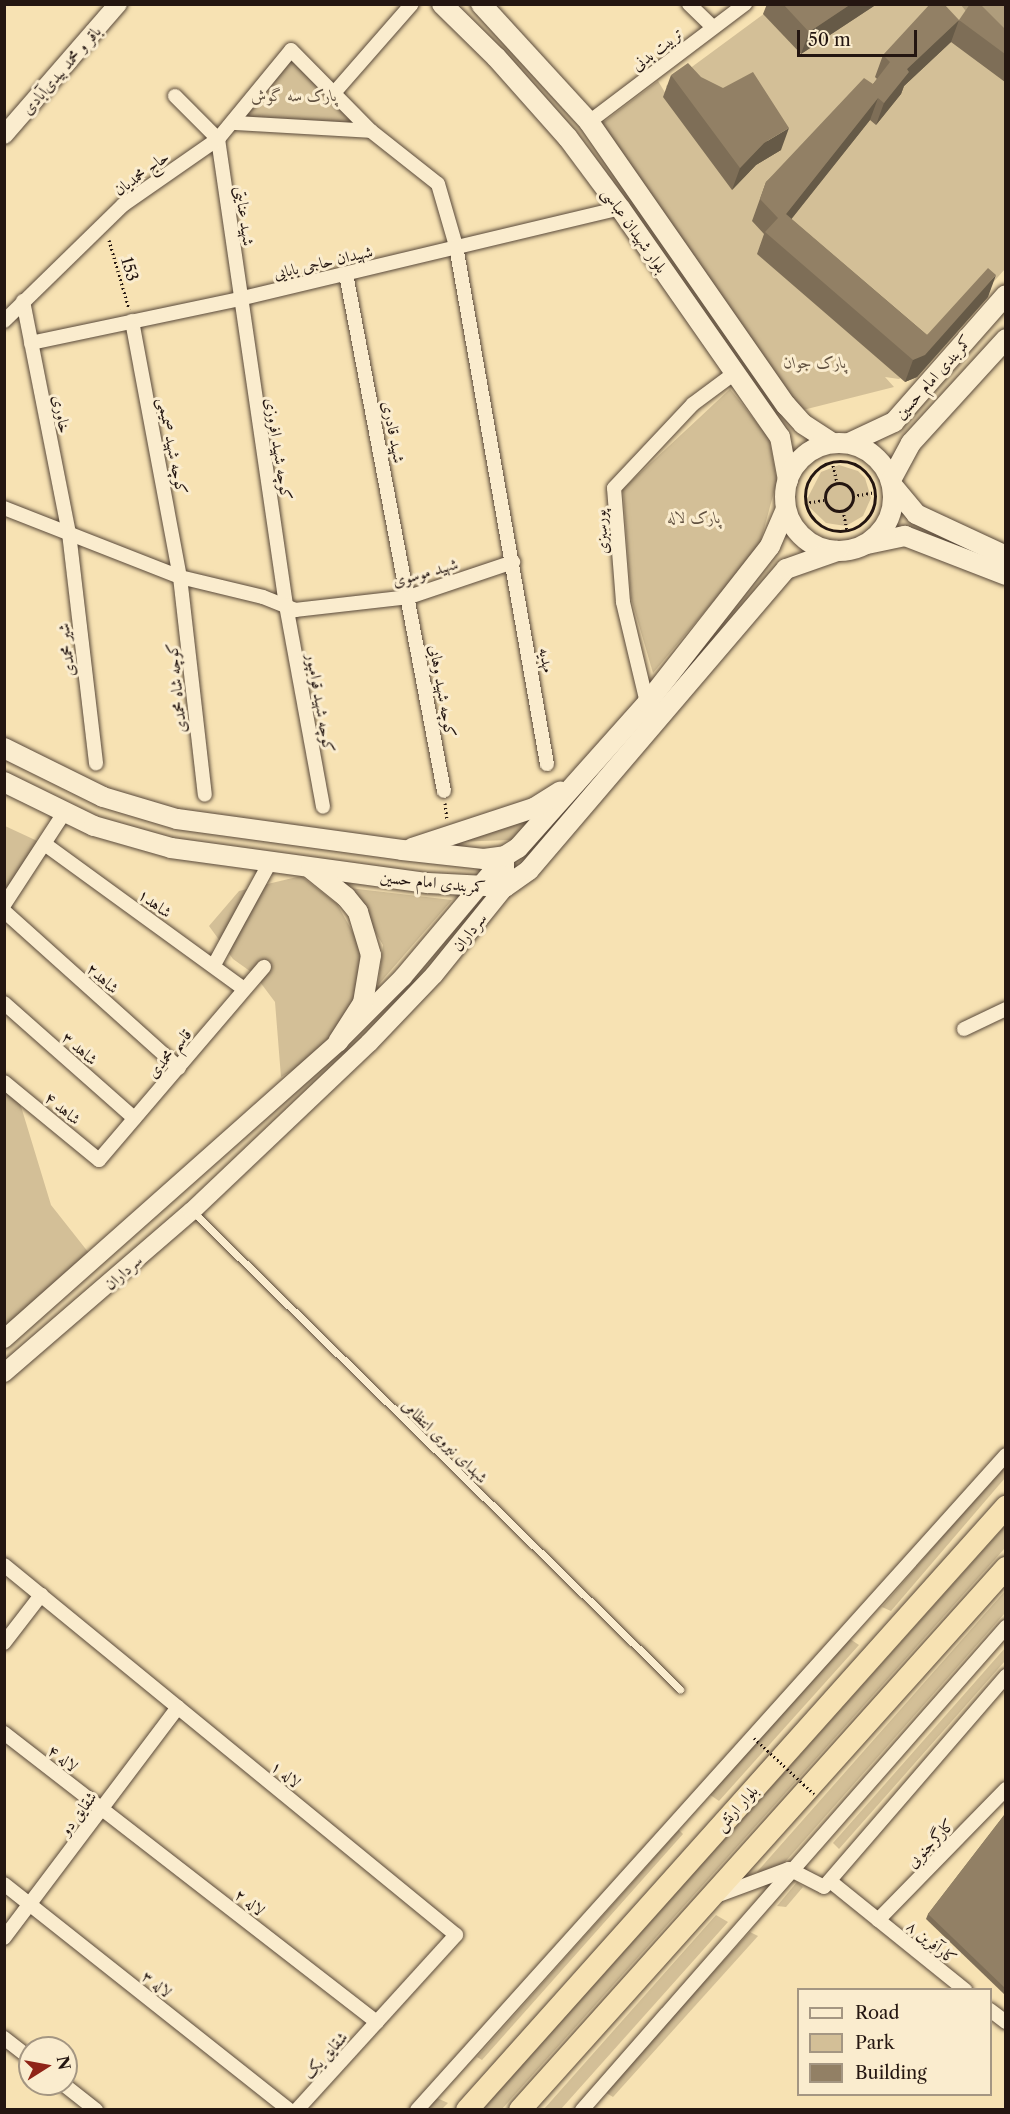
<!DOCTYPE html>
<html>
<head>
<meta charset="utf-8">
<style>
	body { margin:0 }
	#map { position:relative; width:1010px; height:2114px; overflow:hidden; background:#f7e2b3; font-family:"Libre Caslon Text",Amiri,serif }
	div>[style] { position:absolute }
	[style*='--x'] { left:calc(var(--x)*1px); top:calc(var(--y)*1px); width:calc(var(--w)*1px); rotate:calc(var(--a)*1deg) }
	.green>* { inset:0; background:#d3bf97 }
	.water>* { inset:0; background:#af9d7c }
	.path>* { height:3px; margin-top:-1.5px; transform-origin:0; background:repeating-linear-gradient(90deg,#241611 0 1.5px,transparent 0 4.5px) }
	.path>.ring { margin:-1.5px; padding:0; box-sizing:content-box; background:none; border:3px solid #241611; border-radius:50% }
	.roads { filter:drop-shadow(0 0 2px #59493a) drop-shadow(0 0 2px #59493a) }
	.service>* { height:7px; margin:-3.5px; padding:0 3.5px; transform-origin:3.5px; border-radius:3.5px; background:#faecce }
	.minor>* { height:14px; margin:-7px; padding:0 7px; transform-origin:7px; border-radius:7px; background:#faecce }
	.tertiary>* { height:18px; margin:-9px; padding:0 9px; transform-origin:9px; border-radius:9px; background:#faecce }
	.secondary>* { height:20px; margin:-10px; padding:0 10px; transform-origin:10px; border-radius:10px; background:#faecce }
	.secondary>.ring { margin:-10px; padding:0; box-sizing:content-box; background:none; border:20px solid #faecce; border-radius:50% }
	.trunk>* { height:22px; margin:-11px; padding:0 11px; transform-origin:11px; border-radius:11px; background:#f7e2b3 }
	.path-bridge>* { height:3px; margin-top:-1.5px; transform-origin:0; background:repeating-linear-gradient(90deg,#241611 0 1.5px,transparent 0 4.5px) }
	.wall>* { inset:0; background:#7e6e57 }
	.shaded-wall>* { inset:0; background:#665a47 }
	.building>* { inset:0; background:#928065 }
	span { translate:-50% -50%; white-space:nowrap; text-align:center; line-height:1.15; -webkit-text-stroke:6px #faecce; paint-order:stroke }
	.street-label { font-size:16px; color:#241611 }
	.park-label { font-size:16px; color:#615140; font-style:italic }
	.frame { position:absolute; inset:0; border:6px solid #241611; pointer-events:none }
	.legend { position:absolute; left:797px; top:1988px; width:195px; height:108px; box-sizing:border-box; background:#faecce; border:2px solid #a49682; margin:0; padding:8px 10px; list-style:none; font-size:18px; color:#241611 }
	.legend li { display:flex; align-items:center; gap:12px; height:30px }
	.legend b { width:30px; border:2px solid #a49682 }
	.north { position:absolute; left:18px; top:2036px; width:60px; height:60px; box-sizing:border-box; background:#faecce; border:2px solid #a49682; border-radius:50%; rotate:79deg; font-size:16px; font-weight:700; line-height:24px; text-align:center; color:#241611 }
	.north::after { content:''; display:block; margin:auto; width:21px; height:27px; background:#8f2418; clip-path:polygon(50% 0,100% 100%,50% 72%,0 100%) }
	.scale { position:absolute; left:797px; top:30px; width:120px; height:27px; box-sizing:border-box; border:3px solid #241611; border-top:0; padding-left:8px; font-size:18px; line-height:21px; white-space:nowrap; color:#241611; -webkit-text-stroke:4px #faecce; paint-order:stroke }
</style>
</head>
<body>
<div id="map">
	<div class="green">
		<div style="clip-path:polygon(776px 5px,1005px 5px,1005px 269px,917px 368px,899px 379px,885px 377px,894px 387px,799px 411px,601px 124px,658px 81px,680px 117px,666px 86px)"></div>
		<div style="clip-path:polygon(291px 50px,371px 131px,234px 123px)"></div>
		<div style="clip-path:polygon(730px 389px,769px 438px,777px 481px,759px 547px,653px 673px,631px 598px,623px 489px)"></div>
		<div style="clip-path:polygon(839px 465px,858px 471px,865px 478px,871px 498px,863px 516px,846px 526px,826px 523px,805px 503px,821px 472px)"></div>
		<div style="clip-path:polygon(541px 812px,511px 840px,452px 842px)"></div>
		<div style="clip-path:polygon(5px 826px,46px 845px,5px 905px)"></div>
		<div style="clip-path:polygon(301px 876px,337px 904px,356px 938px,363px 965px,355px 998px,328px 1049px,281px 1077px,275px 1002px,254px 974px,233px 959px,209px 926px,239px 891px)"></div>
		<div style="clip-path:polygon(349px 888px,452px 900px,378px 985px,383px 945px)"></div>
		<div style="clip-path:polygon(4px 1082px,16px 1090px,51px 1205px,96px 1262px,4px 1339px)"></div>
		<div style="clip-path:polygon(1005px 1464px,1005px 1478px,891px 1611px,882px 1607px)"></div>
		<div style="clip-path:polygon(1005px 1526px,1005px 1548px,502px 2109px,482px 2110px)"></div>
		<div style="clip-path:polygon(1005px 1591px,1005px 1613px,769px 1880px,757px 1872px)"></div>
		<div style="clip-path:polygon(850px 1639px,859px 1645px,719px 1801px,709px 1794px)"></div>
		<div style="clip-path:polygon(1005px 1648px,1005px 1661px,839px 1849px,833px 1843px)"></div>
		<div style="clip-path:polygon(679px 1830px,683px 1834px,482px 2060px,477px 2057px)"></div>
		<div style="clip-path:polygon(797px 1882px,803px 1887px,786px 1907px,777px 1906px)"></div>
		<div style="clip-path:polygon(716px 1915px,728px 1922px,561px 2109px,544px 2109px)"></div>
		<div style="clip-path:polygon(750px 1932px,758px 1936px,613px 2097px,603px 2091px)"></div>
		<div style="clip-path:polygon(437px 2098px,448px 2103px,442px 2109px,426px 2110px)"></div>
	</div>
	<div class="water">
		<div style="clip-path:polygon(961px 5px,1005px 5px,1005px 44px,997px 51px)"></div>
	</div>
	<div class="path">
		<div style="--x:109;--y:240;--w:72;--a:73.8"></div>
		<div class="ring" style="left:805px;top:461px;width:67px;height:67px"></div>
		<div style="--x:832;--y:461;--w:23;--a:77"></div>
		<div class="ring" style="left:825px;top:483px;width:25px;height:25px"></div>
		<div style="--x:853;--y:496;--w:22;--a:-10"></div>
		<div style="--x:805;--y:503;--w:20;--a:-9"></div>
		<div style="--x:843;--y:510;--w:20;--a:79"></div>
		<div style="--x:445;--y:803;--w:17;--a:83"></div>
	</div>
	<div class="roads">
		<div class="service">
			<div style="--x:193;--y:1212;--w:682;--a:44.41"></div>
		</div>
		<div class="minor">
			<div style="--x:689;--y:4;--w:33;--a:44"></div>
			<div style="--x:334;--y:93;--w:118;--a:-48.8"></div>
			<div style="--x:175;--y:96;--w:61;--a:45"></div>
			<div style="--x:218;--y:139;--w:471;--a:81.7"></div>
			<div style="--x:286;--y:605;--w:205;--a:79.6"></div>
			<div style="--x:589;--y:122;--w:196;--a:-37.1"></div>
			<div style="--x:234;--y:123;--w:137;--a:3.3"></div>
			<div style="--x:346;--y:274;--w:526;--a:79.27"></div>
			<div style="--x:23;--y:301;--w:237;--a:78.8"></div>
			<div style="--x:69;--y:533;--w:232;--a:83.3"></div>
			<div style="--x:4;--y:321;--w:166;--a:-44.3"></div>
			<div style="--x:123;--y:205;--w:116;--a:-34.8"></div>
			<div style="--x:218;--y:139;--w:115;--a:-50.6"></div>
			<div style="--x:291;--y:50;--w:114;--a:45.4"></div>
			<div style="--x:371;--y:131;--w:85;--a:38.3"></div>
			<div style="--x:438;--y:184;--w:65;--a:73.8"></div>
			<div style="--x:456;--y:246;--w:526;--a:80.04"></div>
			<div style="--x:132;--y:321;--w:260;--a:79.4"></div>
			<div style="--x:180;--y:577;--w:219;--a:83.5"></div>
			<div style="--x:31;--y:343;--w:213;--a:-11.9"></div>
			<div style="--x:239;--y:299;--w:392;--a:-13.4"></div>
			<div style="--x:4;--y:508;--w:189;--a:21.4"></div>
			<div style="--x:180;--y:577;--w:85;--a:13.5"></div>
			<div style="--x:263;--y:597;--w:35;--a:22"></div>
			<div style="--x:295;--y:610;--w:115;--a:-6.5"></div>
			<div style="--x:409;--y:597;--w:110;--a:-18.6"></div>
			<div style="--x:647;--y:703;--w:104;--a:-103.4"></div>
			<div style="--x:623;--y:602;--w:114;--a:-94.5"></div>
			<div style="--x:614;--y:488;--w:115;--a:-46.8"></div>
			<div style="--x:693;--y:404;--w:54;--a:-36.7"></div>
			<div style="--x:46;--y:845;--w:245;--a:36"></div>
			<div style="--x:4;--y:905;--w:110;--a:-56.9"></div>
			<div style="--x:4;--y:911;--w:235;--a:41.9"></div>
			<div style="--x:214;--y:965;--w:115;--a:-61.4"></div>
			<div style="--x:4;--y:1003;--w:174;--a:41.5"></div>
			<div style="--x:964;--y:1029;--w:47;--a:-25.5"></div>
			<div style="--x:4;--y:1082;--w:123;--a:39.4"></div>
			<div style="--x:99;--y:1160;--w:254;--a:-49.5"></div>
			<div style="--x:4;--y:1565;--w:584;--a:39.3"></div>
			<div style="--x:456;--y:1935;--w:236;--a:132.3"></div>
			<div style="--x:4;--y:1643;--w:61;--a:-52.4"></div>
			<div style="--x:4;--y:1733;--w:472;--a:37.8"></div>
			<div style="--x:830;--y:1881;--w:174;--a:38.9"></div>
			<div style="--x:4;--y:1884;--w:364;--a:38.4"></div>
			<div style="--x:716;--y:1896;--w:78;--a:-20.3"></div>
			<div style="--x:789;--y:1869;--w:39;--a:27"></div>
			<div style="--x:824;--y:1887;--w:279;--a:-49.2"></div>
			<div style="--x:878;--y:1920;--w:183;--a:-45.7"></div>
			<div style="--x:4;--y:1938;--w:289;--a:-53"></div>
			<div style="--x:990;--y:2010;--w:20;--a:37"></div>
			<div style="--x:4;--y:2038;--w:33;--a:38"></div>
			<div style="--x:63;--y:2084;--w:42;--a:38.2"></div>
			<div style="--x:417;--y:2110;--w:881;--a:-48.04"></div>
			<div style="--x:582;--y:2110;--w:643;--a:-48.72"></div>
		</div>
		<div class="tertiary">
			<div style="--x:4;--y:135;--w:174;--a:-49"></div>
			<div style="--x:4;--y:1339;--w:447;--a:-41.6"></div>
			<div style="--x:338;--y:1042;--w:92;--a:-45"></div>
			<div style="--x:403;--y:977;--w:158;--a:-49.9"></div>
			<div style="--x:4;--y:1373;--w:248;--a:-40.8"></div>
			<div style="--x:192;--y:1211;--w:244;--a:-43.5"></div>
			<div style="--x:369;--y:1043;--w:94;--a:-46.3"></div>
			<div style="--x:434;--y:975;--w:113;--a:-51.1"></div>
			<div style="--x:505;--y:887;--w:31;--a:-90"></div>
		</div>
		<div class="secondary">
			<div style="--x:442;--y:4;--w:76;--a:44.5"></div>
			<div style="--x:496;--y:57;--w:108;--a:48.4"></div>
			<div style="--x:568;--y:138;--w:87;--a:53.4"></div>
			<div style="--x:620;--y:208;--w:279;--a:55.1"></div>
			<div style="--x:780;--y:437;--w:44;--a:79.5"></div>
			<div style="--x:481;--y:4;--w:160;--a:47.5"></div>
			<div style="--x:589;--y:122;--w:345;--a:55.2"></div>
			<div style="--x:786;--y:405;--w:25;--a:48"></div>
			<div style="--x:803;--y:424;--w:33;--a:33"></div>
			<div class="ring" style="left:785px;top:443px;width:88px;height:88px"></div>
			<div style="--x:849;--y:443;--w:50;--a:-25"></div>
			<div style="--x:894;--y:422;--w:169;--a:-48.6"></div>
			<div style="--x:891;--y:480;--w:42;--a:-61.6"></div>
			<div style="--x:911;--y:443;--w:141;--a:-47.6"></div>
			<div style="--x:892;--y:485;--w:38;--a:50"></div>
			<div style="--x:916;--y:514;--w:99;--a:25"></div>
			<div style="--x:867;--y:544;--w:39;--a:-12"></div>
			<div style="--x:905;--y:536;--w:108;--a:21.1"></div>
			<div style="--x:4;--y:748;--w:110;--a:26.3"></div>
			<div style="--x:103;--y:797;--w:77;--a:16.6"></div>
			<div style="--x:177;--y:819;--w:227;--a:7.8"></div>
			<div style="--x:402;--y:850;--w:82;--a:6.3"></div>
			<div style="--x:484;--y:859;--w:21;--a:-8"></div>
			<div style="--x:505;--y:856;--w:15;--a:-32"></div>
			<div style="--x:518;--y:848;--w:194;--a:-48.3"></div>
			<div style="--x:647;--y:703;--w:199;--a:-51.9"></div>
			<div style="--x:770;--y:546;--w:40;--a:-66.6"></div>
			<div style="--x:4;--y:782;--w:100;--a:26.1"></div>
			<div style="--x:94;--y:826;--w:80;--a:15.9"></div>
			<div style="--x:171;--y:848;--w:259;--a:7.8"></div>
			<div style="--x:428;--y:883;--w:77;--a:3"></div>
			<div style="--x:505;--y:887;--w:29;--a:-35"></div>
			<div style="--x:529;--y:870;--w:396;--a:-49.5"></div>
			<div style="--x:786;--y:569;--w:54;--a:-19.4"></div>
			<div style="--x:412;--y:848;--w:128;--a:-18.2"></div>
			<div style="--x:534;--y:808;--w:31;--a:-32"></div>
			<div style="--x:311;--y:869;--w:45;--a:38.7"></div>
			<div style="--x:346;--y:897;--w:19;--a:51"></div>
			<div style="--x:358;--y:912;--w:45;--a:73.2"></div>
			<div style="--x:371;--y:955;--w:49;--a:99.5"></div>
			<div style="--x:363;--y:1003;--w:46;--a:122.7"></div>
		</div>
		<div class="trunk">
			<div style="--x:467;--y:2110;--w:809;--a:-48.21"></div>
			<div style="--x:520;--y:2110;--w:728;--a:-48.12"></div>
		</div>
	</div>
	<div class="path-bridge">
		<div style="--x:754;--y:1738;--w:82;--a:43"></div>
	</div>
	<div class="wall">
		<div style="clip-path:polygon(767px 4px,877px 4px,801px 54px,763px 14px)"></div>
		<div style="clip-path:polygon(959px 20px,1005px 29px,1005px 82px,951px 42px,904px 86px,901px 94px,876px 125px,870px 120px,791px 219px,927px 335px,988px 297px,917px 377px,905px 382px,757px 254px,764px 234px,752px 221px,766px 182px,873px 84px,877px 79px,875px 77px,883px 55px)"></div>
		<div style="clip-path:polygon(671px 75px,781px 150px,756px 165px,732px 190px,663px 97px)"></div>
		<div style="clip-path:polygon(1005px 1814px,1005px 1995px,926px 1919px,928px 1914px)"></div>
	</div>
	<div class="shaded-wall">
		<div style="clip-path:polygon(851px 4px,877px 4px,801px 54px,809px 32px)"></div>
		<div style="clip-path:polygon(959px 20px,951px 42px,904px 86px,901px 94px,876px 125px,884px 103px,907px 69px)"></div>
		<div style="clip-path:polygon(878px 98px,870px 120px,778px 236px,786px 214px)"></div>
		<div style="clip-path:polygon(789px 128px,781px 150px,756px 165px,732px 190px,740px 168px,764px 143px)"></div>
		<div style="clip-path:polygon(996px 275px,988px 297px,917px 377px,905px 382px,913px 360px)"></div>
	</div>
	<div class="building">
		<div style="clip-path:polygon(783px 4px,851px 4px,809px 32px)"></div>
		<div style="clip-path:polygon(930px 4px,944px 4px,959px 20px,907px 69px,909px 72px,884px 103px,878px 98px,786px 214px,927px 335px,988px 268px,996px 275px,925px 355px,913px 360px,765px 232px,778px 218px,760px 199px,766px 182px,864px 78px,873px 84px,890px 62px,883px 55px)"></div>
		<div style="clip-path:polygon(970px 4px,980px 4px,1005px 29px,1005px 54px,959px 20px)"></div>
		<div style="clip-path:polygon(688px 63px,701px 77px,723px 88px,753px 72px,789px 128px,764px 143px,740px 168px,671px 75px)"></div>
		<div style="clip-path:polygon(1005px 1814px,1005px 1988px,928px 1914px)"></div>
	</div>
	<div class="street-label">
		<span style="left:657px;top:49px;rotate:-37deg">تربیت بدنی</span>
		<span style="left:61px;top:70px;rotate:-49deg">باقر و محمد بیدی‌آبادی</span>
		<span style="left:141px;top:173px;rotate:-36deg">حاج محمدیان</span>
		<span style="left:245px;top:216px;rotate:82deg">شهید عنایتی</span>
		<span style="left:635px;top:230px;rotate:55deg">بلوار شهیدان عباسی</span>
		<span style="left:323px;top:262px;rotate:-13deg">شهیدان حاجی بابایی</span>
		<span style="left:130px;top:269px;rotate:74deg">153</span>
		<span style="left:933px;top:377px;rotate:-48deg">کمربندی امام حسین</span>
		<span style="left:62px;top:414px;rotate:79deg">خاوری</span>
		<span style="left:394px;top:432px;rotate:79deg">شهید قادری</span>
		<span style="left:173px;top:446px;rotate:79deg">کوچه شهید صمیمی</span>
		<span style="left:279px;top:449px;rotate:81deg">کوچه شهید افروزی</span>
		<span style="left:601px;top:532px;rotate:-94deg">پورسبزی</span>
		<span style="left:425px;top:572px;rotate:-16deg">شهید موسوی</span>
		<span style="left:66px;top:650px;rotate:-97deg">شیر محمدی</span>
		<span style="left:547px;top:660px;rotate:80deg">مهدیه</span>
		<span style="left:176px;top:688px;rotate:-96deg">کوچه شاه محمدی</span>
		<span style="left:443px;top:691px;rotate:80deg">کوچه شهید وهابی</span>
		<span style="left:321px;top:703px;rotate:80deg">کوچه شهید قوامپور</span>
		<span style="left:433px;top:882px;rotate:6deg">کمربندی امام حسین</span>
		<span style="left:155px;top:903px;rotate:36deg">شاهد۱</span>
		<span style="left:469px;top:932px;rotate:-51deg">سرداران</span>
		<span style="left:103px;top:978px;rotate:42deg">شاهد۲</span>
		<span style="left:80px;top:1048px;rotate:41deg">شاهد ۳</span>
		<span style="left:169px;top:1053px;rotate:-49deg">قاسم محمدی</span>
		<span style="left:63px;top:1108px;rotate:40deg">شاهد ۴</span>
		<span style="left:123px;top:1272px;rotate:-42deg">سرداران</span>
		<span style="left:445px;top:1441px;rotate:44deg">شهدای نیروی انتظامی</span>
		<span style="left:63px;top:1758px;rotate:38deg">لاله ۴</span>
		<span style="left:286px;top:1774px;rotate:39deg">لاله ۱</span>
		<span style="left:736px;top:1808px;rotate:-48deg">بلوار ارتش</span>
		<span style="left:78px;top:1813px;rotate:-53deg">شقایق دو</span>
		<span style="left:930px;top:1843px;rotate:-46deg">کارگرجنوبی</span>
		<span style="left:250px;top:1902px;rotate:38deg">لاله ۲</span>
		<span style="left:932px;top:1942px;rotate:39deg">کارآفرین ۸</span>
		<span style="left:157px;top:1984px;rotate:38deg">لاله ۳</span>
		<span style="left:325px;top:2055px;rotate:-48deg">شقایق یک</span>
	</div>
	<div class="park-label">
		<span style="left:294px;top:95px">پارک سه گوش</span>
		<span style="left:815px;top:362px">پارک جوان</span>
		<span style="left:694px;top:517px">پارک لاله</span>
	</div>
	<div class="frame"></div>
	<ul class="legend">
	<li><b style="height:8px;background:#faecce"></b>Road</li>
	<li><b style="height:16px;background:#d3bf97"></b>Park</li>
	<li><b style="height:16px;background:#928065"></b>Building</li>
	</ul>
	<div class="north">N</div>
	<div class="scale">50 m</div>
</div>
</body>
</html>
